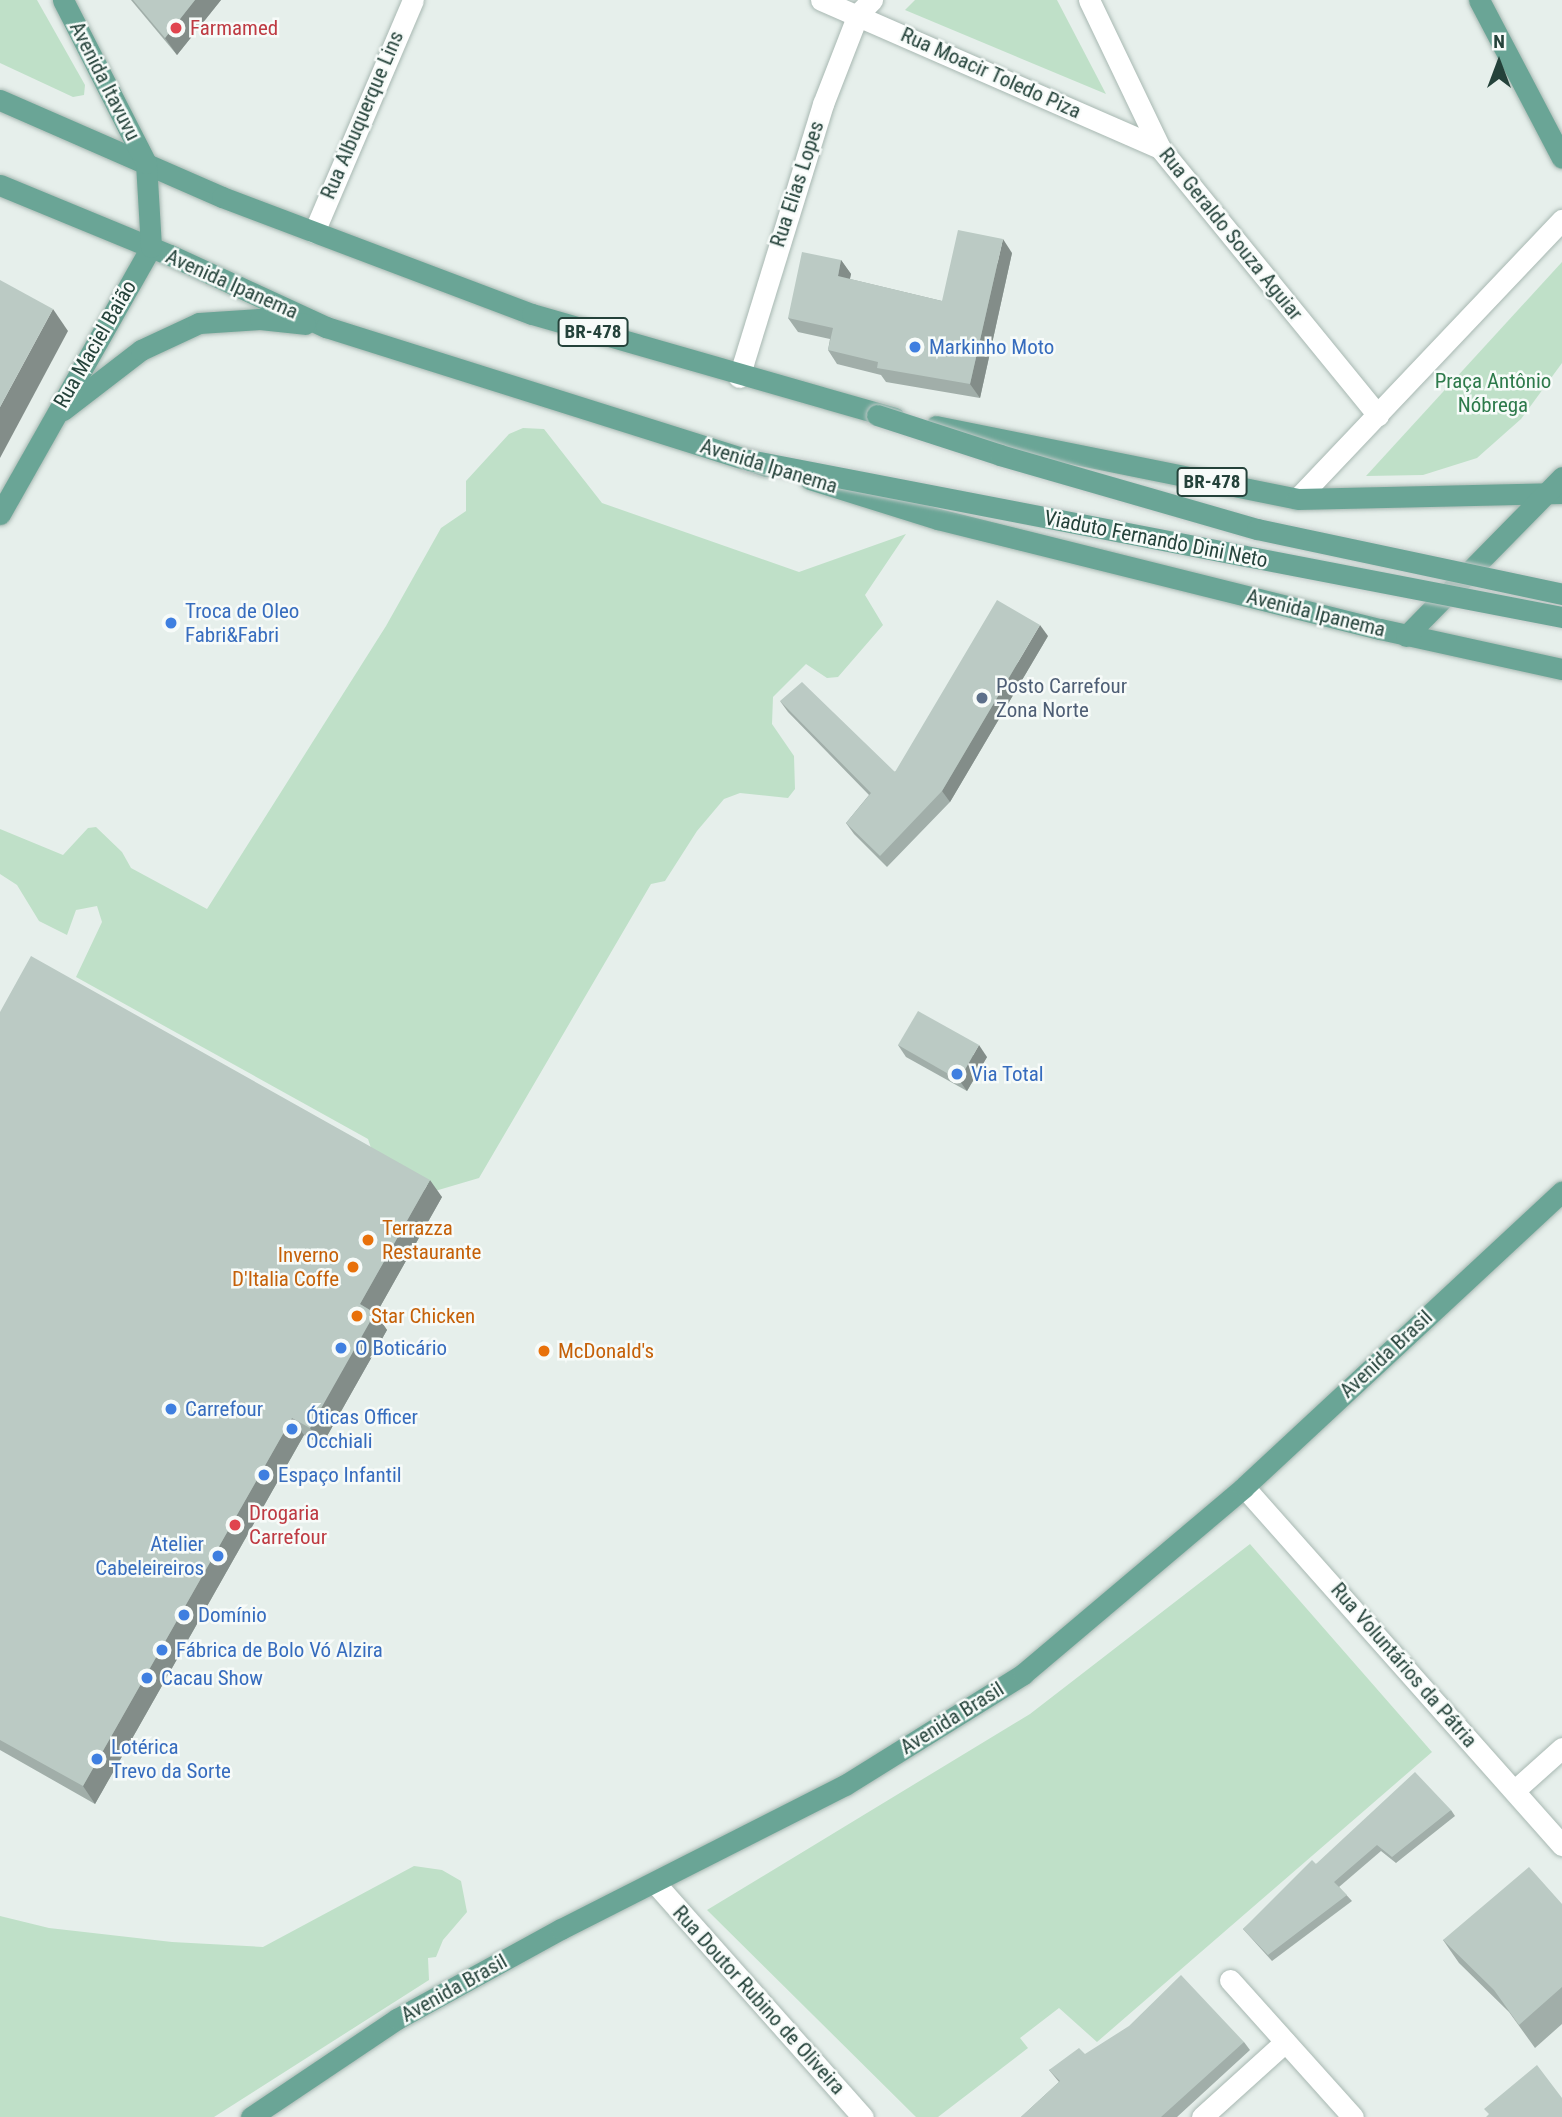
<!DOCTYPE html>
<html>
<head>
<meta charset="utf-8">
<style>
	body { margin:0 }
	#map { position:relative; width:1562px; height:2117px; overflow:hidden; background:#e6efeb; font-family:"Roboto Condensed",sans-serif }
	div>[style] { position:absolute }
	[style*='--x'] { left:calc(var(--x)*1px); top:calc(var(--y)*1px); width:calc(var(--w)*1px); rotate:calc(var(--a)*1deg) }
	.green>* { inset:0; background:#bfe0c8 }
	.roads { filter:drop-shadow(0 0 2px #a8b8b2) drop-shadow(0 0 2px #a8b8b2) }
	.minor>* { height:21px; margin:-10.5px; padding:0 10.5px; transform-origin:10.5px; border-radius:10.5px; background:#fff }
	.major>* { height:21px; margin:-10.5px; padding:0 10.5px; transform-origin:10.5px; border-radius:10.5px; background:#6aa596 }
	.bridges { filter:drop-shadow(0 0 2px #c2cac8) drop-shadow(0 0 2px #c2cac8) }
	.major-bridge>* { height:21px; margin:-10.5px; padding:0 10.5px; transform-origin:10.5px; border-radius:10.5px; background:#6aa596 }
	.wall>* { inset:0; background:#a1aea9 }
	.shaded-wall>* { inset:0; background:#838d89 }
	.building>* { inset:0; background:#bbcac4 }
	.dots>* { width:19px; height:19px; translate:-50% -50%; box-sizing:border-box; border:4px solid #f7fbf9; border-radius:50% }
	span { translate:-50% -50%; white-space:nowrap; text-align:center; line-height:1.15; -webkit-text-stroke:5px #f7fbf9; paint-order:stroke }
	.shield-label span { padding:2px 5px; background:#f7fbf9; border:2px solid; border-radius:5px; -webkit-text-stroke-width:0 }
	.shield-label { font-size:19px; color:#24423a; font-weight:700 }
	.health-label { font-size:21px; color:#be3a42 }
	.left { translate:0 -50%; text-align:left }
	.street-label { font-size:21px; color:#24423a }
	.shop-label { font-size:21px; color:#366cbe }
	.right { translate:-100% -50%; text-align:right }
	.park-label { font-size:21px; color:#2d7a4b }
	.service-label { font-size:21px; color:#4e5e75 }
	.food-label { font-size:21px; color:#c56008 }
	.north { position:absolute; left:1464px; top:28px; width:70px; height:70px; -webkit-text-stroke:5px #f7fbf9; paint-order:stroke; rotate:0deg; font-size:19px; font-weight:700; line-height:28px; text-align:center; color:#24423a }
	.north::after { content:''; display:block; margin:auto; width:24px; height:32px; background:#24423a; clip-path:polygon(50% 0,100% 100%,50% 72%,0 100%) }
</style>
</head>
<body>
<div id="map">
	<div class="green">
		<div style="clip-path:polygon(0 0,37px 0,85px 85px,84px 95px,73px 97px,0 63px)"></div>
		<div style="clip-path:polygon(915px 0,1057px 0,1106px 94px,905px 10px)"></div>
		<div style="clip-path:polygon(1562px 262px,1562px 363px,1521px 419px,1477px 458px,1423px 475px,1366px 476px)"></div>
		<div style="clip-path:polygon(523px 428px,544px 429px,602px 503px,799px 572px,906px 534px,865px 595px,883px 625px,838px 677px,827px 678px,806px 664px,773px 697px,772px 724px,794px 756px,795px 789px,788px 798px,740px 793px,724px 799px,697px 831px,665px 881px,651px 884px,479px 1178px,435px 1191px,373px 1154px,368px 1139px,76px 977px,102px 922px,97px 906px,76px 910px,67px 935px,39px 921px,17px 885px,0 874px,0 829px,63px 855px,88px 828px,96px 827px,122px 852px,131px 868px,207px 909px,386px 626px,441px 528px,466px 511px,466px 481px,509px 434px)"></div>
		<div style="clip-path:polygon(1250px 1544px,1432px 1752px,1097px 2042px,1059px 2008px,1020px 2038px,1028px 2048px,938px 2117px,916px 2117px,707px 1910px,1030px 1714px)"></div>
		<div style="clip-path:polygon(414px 1866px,442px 1870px,461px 1881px,467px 1912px,443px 1940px,436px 1957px,428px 1958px,429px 1980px,214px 2117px,0 2117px,0 1916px,49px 1928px,172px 1942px,263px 1947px)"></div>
	</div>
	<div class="roads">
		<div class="minor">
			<div style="--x:821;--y:0;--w:370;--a:23.6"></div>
			<div style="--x:1089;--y:0;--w:164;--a:64.4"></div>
			<div style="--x:1160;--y:148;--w:345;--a:50.8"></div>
			<div style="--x:314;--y:232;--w:252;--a:-66.9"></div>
			<div style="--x:739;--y:377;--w:286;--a:-72.9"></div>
			<div style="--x:823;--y:104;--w:97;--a:-68.7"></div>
			<div style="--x:858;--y:14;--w:20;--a:-45"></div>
			<div style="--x:1297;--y:499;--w:385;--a:-46.5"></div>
			<div style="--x:1244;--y:1487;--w:479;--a:48.4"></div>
			<div style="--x:1515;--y:1790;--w:63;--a:-41.8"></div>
			<div style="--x:655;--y:1883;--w:313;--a:48.4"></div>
			<div style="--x:1230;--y:1980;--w:184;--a:48.1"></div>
			<div style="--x:1202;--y:2117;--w:112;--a:-42.1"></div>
		</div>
		<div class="major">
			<div style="--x:1479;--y:0;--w:178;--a:62.3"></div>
			<div style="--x:0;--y:100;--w:242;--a:23.6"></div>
			<div style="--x:222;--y:197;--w:331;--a:20.7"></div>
			<div style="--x:532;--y:314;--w:377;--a:16"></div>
			<div style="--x:0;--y:185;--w:184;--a:22.4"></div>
			<div style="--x:170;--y:255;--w:172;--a:24.8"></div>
			<div style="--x:326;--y:327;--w:461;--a:17.5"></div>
			<div style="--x:63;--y:410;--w:98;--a:-37.6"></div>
			<div style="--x:141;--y:350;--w:64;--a:-25"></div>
			<div style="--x:199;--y:323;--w:61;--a:-3.8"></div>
			<div style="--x:260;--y:319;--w:45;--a:6.3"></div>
			<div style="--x:936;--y:426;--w:368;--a:11.4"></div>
			<div style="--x:1297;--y:499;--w:265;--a:-1.3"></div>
			<div style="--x:810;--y:479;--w:134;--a:17.4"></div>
			<div style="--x:938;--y:519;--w:455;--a:14"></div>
			<div style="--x:1380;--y:629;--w:186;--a:12.4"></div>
			<div style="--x:0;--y:514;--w:307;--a:-60.5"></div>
			<div style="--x:151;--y:247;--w:84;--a:-93.4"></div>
			<div style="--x:146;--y:163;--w:183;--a:-117"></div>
			<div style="--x:1406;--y:636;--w:223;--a:-45.5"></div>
			<div style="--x:251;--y:2117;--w:176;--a:-33.9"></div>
			<div style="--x:397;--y:2019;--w:187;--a:-28.8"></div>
			<div style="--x:561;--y:1929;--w:318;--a:-26.9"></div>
			<div style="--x:845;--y:1785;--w:210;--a:-31.9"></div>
			<div style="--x:1023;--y:1674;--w:289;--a:-40.2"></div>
			<div style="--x:1244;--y:1487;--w:434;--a:-42.9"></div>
		</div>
	</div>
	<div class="bridges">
		<div class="major-bridge">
			<div style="--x:877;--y:415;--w:129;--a:18"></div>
			<div style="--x:1000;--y:455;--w:267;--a:16.1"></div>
			<div style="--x:1257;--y:529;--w:312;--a:12"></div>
			<div style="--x:749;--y:460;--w:828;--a:10.93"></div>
		</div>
	</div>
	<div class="wall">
		<div style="clip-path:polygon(131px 0,221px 0,177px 55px)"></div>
		<div style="clip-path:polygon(1012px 253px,980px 398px,886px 382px,881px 375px,837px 364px,828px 350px,830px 339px,798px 332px,788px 318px,841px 260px,851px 274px,850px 279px,942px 301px)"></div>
		<div style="clip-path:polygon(1048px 636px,950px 802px,887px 867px,854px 834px,846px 823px,869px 795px,788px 712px,780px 701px,895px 772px)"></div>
		<div style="clip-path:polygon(0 1012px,442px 1197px,376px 1314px,387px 1330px,322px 1445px,304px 1435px,95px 1804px,0 1750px)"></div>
		<div style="clip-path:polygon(898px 1045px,987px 1057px,967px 1091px,906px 1057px)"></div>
		<div style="clip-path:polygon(1451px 1810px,1455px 1816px,1396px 1863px,1381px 1851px,1339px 1887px,1352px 1901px,1272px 1961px,1243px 1929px,1316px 1864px)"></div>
		<div style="clip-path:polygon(1562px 1904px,1562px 2024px,1535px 2048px,1509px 2012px,1459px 1963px,1443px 1940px)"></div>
		<div style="clip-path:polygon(1244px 2042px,1250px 2050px,1177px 2117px,1021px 2117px,1059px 2082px,1049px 2070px,1085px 2054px)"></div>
	</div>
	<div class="shaded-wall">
		<div style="clip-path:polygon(195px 0,221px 0,177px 55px,165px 38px)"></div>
		<div style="clip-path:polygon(1003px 239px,1012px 253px,980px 398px,970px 384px)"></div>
		<div style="clip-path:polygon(841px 260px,851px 274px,847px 290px,838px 276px)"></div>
		<div style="clip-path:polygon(53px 309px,68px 331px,0 458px,0 407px)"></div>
		<div style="clip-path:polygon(1040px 625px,1048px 636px,950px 802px,942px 791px)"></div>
		<div style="clip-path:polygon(979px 1045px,987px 1057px,967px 1091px,959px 1080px)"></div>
		<div style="clip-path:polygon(430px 1180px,442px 1197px,376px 1314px,387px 1330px,322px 1445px,310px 1428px,360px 1304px)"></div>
		<div style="clip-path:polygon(292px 1418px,304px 1435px,95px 1804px,83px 1786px)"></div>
	</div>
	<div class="building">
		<div style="clip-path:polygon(133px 0,195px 0,165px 38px)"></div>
		<div style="clip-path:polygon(958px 230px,1003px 239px,970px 384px,877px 368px,878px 362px,828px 350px,833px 328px,788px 318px,802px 252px,841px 260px,838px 276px,942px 301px)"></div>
		<div style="clip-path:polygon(0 280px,53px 309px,0 407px)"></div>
		<div style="clip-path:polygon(997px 600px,1040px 625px,942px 791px,880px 856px,846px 823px,871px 793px,780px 701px,802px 682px,895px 772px)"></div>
		<div style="clip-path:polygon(31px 956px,430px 1180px,360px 1304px,375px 1313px,310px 1428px,292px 1418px,83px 1786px,0 1740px,0 1012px)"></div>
		<div style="clip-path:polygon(918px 1011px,979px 1045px,959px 1080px,898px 1045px)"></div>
		<div style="clip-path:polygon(1415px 1772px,1451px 1810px,1392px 1857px,1377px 1845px,1334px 1882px,1347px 1895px,1268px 1955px,1243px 1929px,1312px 1860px,1316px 1864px)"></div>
		<div style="clip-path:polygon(1529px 1867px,1562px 1904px,1562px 1987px,1519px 2025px,1494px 1990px,1443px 1940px)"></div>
		<div style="clip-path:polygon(1181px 1975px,1244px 2042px,1161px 2117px,1021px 2117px,1060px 2081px,1049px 2070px,1079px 2048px,1085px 2054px,1129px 2026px)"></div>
		<div style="clip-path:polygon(1537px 2065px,1562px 2098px,1562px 2117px,1486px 2117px,1489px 2114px,1484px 2109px)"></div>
	</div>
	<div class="dots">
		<div style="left:176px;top:28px;background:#e0444e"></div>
		<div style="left:915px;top:347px;background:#3f7fe0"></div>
		<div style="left:171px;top:623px;background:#3f7fe0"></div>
		<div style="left:982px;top:698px;background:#5c6f8a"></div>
		<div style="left:957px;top:1074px;background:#3f7fe0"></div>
		<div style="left:368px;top:1240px;background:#e8710a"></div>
		<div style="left:353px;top:1267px;background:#e8710a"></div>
		<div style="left:357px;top:1316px;background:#e8710a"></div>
		<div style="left:341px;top:1348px;background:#3f7fe0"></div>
		<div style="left:544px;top:1351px;background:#e8710a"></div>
		<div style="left:171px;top:1409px;background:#3f7fe0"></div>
		<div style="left:292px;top:1429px;background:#3f7fe0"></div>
		<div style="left:264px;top:1475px;background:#3f7fe0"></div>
		<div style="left:235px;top:1525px;background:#e0444e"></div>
		<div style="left:218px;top:1556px;background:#3f7fe0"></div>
		<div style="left:184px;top:1615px;background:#3f7fe0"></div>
		<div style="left:162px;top:1650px;background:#3f7fe0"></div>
		<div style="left:147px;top:1678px;background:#3f7fe0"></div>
		<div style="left:97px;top:1759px;background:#3f7fe0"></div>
	</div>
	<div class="shield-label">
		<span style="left:593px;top:332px">BR-478</span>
		<span style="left:1212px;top:482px">BR-478</span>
	</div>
	<div class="health-label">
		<span class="left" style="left:190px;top:28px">Farmamed</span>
		<span class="left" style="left:249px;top:1525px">Drogaria<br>Carrefour</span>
	</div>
	<div class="street-label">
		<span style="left:991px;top:73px;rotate:24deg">Rua Moacir Toledo Piza</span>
		<span style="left:105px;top:81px;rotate:63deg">Avenida Itavuvu</span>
		<span style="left:362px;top:115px;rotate:-67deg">Rua Albuquerque Lins</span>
		<span style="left:797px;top:184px;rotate:-72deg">Rua Elias Lopes</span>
		<span style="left:1231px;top:234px;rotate:51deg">Rua Geraldo Souza Aguiar</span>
		<span style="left:232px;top:284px;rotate:24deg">Avenida Ipanema</span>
		<span style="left:95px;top:344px;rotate:-60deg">Rua Maciel Baião</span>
		<span style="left:769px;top:466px;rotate:17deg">Avenida Ipanema</span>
		<span style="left:1156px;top:539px;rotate:11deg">Viaduto Fernando Dini Neto</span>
		<span style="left:1316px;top:613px;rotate:14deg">Avenida Ipanema</span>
		<span style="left:1386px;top:1354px;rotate:-43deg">Avenida Brasil</span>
		<span style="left:1404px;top:1665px;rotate:49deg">Rua Voluntários da Pátria</span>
		<span style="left:952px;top:1718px;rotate:-32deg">Avenida Brasil</span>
		<span style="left:454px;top:1988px;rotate:-29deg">Avenida Brasil</span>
		<span style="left:759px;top:2000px;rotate:48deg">Rua Doutor Rubino de Oliveira</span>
	</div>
	<div class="shop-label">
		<span class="left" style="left:929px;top:347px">Markinho Moto</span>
		<span class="left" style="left:185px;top:623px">Troca de Oleo<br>Fabri&amp;Fabri</span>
		<span class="left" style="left:971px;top:1074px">Via Total</span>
		<span class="left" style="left:355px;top:1348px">O Boticário</span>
		<span class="left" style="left:185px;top:1409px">Carrefour</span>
		<span class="left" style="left:306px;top:1429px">Óticas Officer<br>Occhiali</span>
		<span class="left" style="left:278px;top:1475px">Espaço Infantil</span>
		<span class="right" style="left:204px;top:1556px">Atelier<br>Cabeleireiros</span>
		<span class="left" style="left:198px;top:1615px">Domínio</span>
		<span class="left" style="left:176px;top:1650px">Fábrica de Bolo Vó Alzira</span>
		<span class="left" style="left:161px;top:1678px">Cacau Show</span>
		<span class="left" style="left:111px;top:1759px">Lotérica<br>Trevo da Sorte</span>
	</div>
	<div class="park-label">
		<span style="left:1493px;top:393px">Praça Antônio<br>Nóbrega</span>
	</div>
	<div class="service-label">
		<span class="left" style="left:996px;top:698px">Posto Carrefour<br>Zona Norte</span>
	</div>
	<div class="food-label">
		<span class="left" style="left:382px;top:1240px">Terrazza<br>Restaurante</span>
		<span class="right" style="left:339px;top:1267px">Inverno<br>D'Italia Coffe</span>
		<span class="left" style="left:371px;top:1316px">Star Chicken</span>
		<span class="left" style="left:558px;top:1351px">McDonald's</span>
	</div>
	<div class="north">N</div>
</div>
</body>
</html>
